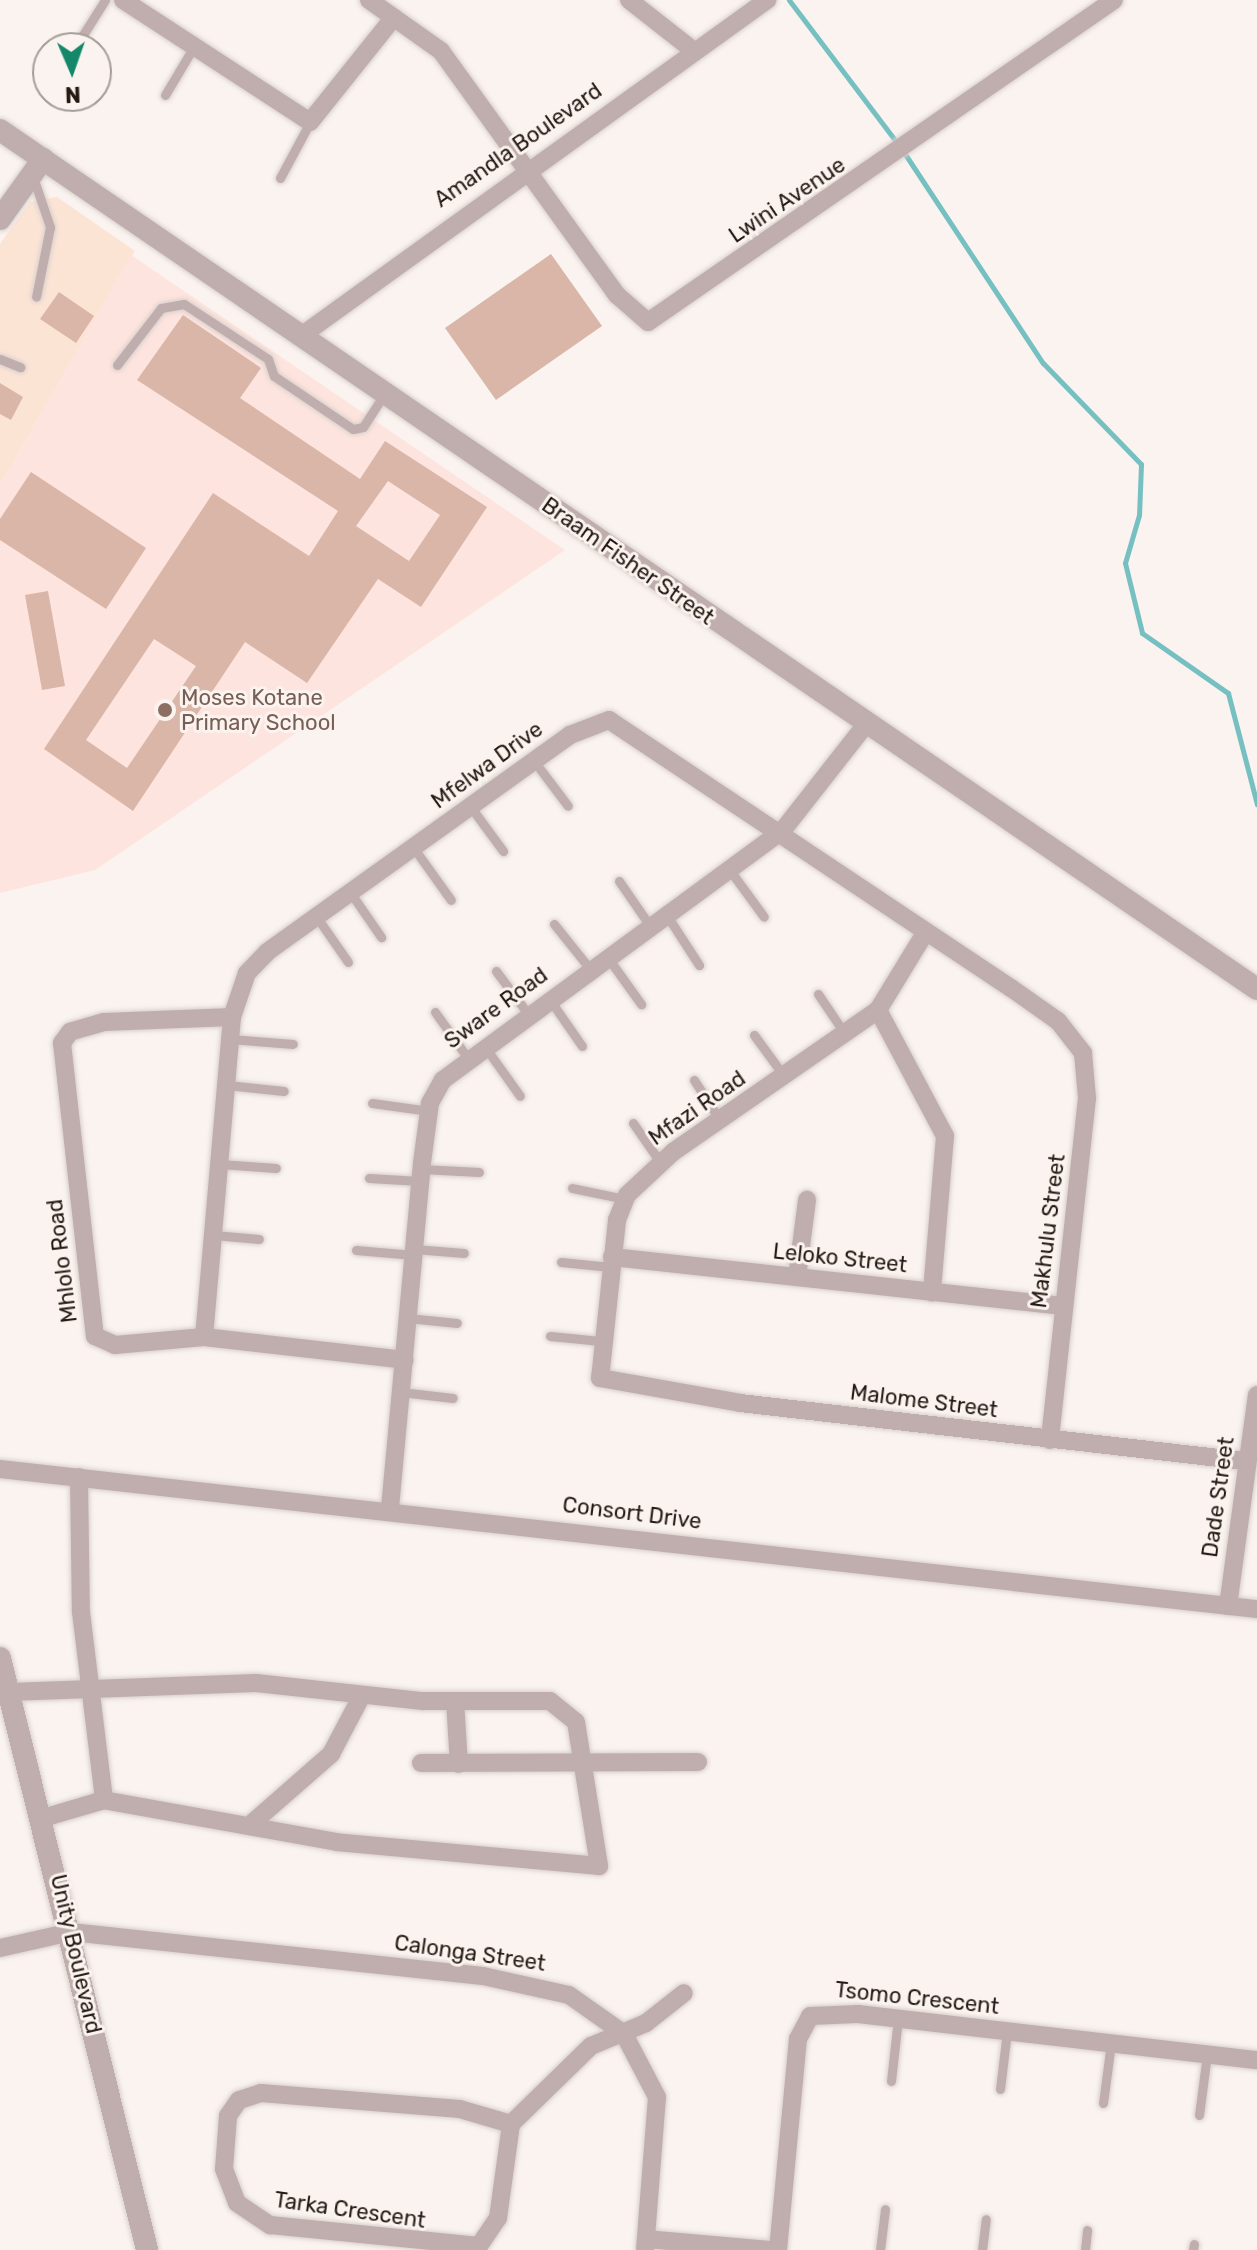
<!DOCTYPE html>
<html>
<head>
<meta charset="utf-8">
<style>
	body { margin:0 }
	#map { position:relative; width:1257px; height:2250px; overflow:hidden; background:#faf3ef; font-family:Rubik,sans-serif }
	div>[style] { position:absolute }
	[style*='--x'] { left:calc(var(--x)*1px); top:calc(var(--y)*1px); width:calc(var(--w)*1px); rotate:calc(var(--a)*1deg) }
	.built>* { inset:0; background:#fce4d5 }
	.education>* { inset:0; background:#fee4de }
	.stream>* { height:5px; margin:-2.5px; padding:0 2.5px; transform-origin:2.5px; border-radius:2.5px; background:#76c0c2 }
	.building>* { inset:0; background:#d9b6a7 }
	.roads { filter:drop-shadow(0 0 2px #d8d0cc) drop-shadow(0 0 2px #d8d0cc) }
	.service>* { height:9px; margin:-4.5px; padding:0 4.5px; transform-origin:4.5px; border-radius:4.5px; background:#c0aeae }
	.minor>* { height:18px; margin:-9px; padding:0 9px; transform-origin:9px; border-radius:9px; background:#c0aeae }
	.tertiary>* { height:22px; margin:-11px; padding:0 11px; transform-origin:11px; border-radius:11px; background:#c0aeae }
	.dots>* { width:22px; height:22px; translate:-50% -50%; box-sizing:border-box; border:4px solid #faf3ef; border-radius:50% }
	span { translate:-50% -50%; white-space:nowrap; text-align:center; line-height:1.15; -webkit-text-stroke:6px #faf3ef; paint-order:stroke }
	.street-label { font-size:22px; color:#251a13 }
	.education-label { font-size:22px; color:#785e54 }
	.left { translate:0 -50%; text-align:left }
	.north { position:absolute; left:32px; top:32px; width:80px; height:80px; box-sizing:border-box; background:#faf3ef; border:2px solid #a59c97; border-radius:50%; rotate:178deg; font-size:22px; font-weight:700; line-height:32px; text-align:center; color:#251a13 }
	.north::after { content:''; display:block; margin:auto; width:28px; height:36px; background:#148868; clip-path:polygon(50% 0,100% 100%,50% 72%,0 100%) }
</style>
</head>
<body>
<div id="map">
	<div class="built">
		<div style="clip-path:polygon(57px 197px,135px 251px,0 485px,0 244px,30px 202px)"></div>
	</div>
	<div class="education">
		<div style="clip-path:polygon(131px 255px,565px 550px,95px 870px,0 893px,0 485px)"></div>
	</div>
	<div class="stream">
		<div style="--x:789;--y:0;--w:179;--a:52.9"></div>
		<div style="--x:903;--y:151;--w:254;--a:56.6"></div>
		<div style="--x:1043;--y:363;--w:141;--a:45.9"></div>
		<div style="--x:1141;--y:464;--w:51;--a:92.2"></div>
		<div style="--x:1139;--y:515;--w:50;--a:106.3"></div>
		<div style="--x:1125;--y:563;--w:72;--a:76.3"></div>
		<div style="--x:1142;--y:633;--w:105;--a:34.9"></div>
		<div style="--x:1228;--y:693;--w:115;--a:75.4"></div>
	</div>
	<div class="building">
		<div style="clip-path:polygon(551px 254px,602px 326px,496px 400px,445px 328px)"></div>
		<div style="clip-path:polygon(59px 292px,94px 316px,76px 343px,40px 319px)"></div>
		<div style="clip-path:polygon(evenodd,183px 315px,261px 368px,240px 398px,360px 479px,385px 441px,487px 507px,421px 607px,378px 579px,307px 683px,245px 642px,133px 811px,44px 749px,213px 493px,309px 556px,338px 511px,137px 380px,183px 315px,388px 481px,440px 515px,409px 561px,356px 526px,388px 481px,183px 315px,154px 639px,196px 666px,127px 768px,86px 740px,154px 639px)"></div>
		<div style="clip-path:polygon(0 383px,23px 397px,11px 420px,0 414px)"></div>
		<div style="clip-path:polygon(31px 472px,146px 548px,106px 609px,0 540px,0 519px)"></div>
		<div style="clip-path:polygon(48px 591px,65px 686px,42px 690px,25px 595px)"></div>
	</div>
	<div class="roads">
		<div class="service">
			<div style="--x:81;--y:38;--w:45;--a:-57.7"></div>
			<div style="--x:165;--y:95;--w:55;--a:-59.2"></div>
			<div style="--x:33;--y:177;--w:53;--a:71.2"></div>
			<div style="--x:50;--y:227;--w:71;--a:101.3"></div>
			<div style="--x:280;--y:178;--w:64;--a:-61.8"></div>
			<div style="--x:0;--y:359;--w:22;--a:22"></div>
			<div style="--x:117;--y:365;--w:72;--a:-52.3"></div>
			<div style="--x:161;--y:308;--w:23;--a:-10"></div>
			<div style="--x:184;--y:304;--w:100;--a:33.2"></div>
			<div style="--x:268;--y:359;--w:18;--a:71"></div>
			<div style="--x:274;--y:376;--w:95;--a:33.9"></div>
			<div style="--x:353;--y:429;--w:10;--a:-11"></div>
			<div style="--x:363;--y:427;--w:40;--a:-57.1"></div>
			<div style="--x:534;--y:761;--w:56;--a:52.9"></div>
			<div style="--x:470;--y:806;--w:56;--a:53.7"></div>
			<div style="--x:413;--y:847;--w:65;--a:54.4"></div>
			<div style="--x:729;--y:869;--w:59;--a:53.9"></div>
			<div style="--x:619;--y:881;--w:55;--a:55.4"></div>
			<div style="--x:350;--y:892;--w:55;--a:55.4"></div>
			<div style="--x:666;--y:914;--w:61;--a:57.1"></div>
			<div style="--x:316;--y:916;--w:56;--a:55.2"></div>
			<div style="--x:554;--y:924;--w:58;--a:51.3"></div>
			<div style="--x:608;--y:958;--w:57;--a:54.3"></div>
			<div style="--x:496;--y:971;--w:54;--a:53.3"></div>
			<div style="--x:818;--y:994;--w:48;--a:56"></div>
			<div style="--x:550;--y:1000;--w:56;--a:55.2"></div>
			<div style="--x:435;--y:1012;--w:55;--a:54.6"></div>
			<div style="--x:754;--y:1035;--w:51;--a:53.8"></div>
			<div style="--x:230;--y:1039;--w:63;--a:4.5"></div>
			<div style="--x:485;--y:1047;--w:60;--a:54.5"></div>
			<div style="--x:694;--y:1080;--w:48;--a:57"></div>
			<div style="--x:227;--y:1085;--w:57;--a:6"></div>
			<div style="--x:372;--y:1103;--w:58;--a:8"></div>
			<div style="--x:633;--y:1123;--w:47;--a:55.3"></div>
			<div style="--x:220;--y:1164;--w:56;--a:4.1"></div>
			<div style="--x:421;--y:1169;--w:58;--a:3"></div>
			<div style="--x:369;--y:1178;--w:51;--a:3.4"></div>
			<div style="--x:572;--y:1188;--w:54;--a:11.7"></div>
			<div style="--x:214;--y:1235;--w:45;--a:5.1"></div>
			<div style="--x:414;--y:1249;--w:50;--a:4.6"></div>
			<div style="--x:356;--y:1250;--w:58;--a:4.9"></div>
			<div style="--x:561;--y:1262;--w:50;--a:5.7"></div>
			<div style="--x:408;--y:1318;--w:49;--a:5.8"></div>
			<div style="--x:550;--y:1336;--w:51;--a:5.6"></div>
			<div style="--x:401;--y:1392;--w:52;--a:6.6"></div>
			<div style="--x:891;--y:2081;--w:62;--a:-83.6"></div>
			<div style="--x:1000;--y:2089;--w:58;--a:-83.1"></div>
			<div style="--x:1103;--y:2103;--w:61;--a:-82.4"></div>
			<div style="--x:1199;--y:2115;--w:62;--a:-82.5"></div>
			<div style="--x:880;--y:2250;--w:41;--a:-83"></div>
			<div style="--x:982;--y:2250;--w:31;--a:-83"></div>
			<div style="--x:1085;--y:2250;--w:20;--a:-84"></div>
			<div style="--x:1193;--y:2250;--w:6;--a:-81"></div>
		</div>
		<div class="minor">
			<div style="--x:123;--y:0;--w:223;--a:33.1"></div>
			<div style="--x:310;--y:122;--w:134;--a:-51.3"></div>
			<div style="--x:369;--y:0;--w:88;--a:35.3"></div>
			<div style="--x:441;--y:51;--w:301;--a:54.2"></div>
			<div style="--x:617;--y:295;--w:41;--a:41.1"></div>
			<div style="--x:648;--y:322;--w:566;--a:-34.64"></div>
			<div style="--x:629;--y:0;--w:83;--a:38.1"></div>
			<div style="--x:301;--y:336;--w:575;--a:-35.79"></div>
			<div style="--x:925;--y:933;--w:90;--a:121.4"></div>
			<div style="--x:878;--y:1010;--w:249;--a:145.3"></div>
			<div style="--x:673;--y:1152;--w:63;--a:136.9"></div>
			<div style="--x:627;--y:1195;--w:27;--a:112"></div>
			<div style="--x:617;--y:1220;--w:159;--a:96.1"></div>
			<div style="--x:600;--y:1378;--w:142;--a:10.1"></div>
			<div style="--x:740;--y:1403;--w:508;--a:6.55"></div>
			<div style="--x:878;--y:1010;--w:143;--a:62"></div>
			<div style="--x:945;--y:1136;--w:157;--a:94.8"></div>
			<div style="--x:232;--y:1017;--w:128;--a:177.8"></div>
			<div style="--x:104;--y:1022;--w:35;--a:164"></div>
			<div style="--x:70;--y:1032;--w:14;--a:126"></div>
			<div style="--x:62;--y:1043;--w:295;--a:83.6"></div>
			<div style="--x:95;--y:1336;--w:22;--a:24"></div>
			<div style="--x:115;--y:1345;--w:89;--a:-5.1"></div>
			<div style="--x:204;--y:1337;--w:202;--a:6.5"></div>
			<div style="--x:612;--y:1257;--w:454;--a:6.2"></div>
			<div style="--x:797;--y:1277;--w:78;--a:-82.6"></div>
			<div style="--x:204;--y:1337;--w:321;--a:-85"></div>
			<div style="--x:232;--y:1017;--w:46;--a:-71.2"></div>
			<div style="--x:247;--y:973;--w:29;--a:-46"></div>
			<div style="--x:267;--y:952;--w:373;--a:-35.6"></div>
			<div style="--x:570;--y:735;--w:42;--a:-21"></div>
			<div style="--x:609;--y:720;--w:483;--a:33.7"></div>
			<div style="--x:1011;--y:988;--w:57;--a:35.1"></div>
			<div style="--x:1058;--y:1021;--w:41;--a:52"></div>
			<div style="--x:1083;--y:1053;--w:45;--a:84.9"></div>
			<div style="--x:1087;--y:1098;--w:344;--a:96.2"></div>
			<div style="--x:0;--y:1469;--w:1265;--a:6.36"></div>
			<div style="--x:79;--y:1477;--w:135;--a:89.2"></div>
			<div style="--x:81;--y:1612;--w:189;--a:83"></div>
			<div style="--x:390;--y:1508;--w:346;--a:-84.7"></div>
			<div style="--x:422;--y:1163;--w:61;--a:-82.4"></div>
			<div style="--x:430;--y:1103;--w:26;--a:-61"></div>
			<div style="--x:443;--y:1080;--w:422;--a:-36.3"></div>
			<div style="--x:783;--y:830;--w:135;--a:-51.9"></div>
			<div style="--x:1228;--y:1606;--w:213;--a:-82.2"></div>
			<div style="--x:9;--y:1692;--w:247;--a:-2.1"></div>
			<div style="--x:256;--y:1683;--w:168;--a:6.2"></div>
			<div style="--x:423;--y:1701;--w:127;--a:0"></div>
			<div style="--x:550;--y:1701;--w:33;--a:39"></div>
			<div style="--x:576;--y:1722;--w:146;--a:80.9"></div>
			<div style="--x:599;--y:1866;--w:263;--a:-174.8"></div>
			<div style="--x:337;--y:1842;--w:237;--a:-169.8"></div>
			<div style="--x:104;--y:1800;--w:64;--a:163.6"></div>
			<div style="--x:455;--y:1701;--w:63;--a:86.4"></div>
			<div style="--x:421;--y:1763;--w:277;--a:-0.2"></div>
			<div style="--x:250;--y:1825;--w:108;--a:-41.2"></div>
			<div style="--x:331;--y:1754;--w:64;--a:-62.2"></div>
			<div style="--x:0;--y:1948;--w:73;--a:-12.7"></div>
			<div style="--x:71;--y:1932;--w:414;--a:6.1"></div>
			<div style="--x:483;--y:1976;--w:88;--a:12.5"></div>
			<div style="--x:569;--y:1995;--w:67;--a:35.3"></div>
			<div style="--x:624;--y:2034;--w:71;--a:62.4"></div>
			<div style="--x:657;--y:2097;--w:153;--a:94.5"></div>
			<div style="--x:511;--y:2124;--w:53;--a:-163.6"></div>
			<div style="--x:460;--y:2109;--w:200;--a:-175.4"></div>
			<div style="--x:261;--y:2093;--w:23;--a:162"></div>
			<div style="--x:239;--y:2100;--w:19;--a:125"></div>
			<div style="--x:228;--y:2116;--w:53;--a:94.3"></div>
			<div style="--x:224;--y:2169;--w:36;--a:69"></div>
			<div style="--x:237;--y:2203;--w:40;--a:34"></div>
			<div style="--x:270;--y:2225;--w:210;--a:5.7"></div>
			<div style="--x:479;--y:2246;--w:34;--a:-56"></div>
			<div style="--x:498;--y:2218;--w:95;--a:-82.1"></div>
			<div style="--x:511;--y:2124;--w:112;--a:-44.3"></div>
			<div style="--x:591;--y:2046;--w:60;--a:-22.7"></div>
			<div style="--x:646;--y:2023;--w:48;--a:-38.3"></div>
			<div style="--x:646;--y:2239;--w:127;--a:5"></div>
			<div style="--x:778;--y:2250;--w:212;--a:-84.6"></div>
			<div style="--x:798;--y:2039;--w:26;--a:-62"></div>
			<div style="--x:810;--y:2016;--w:48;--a:-2.4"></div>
			<div style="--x:858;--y:2014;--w:402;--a:6.6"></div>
		</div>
		<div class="tertiary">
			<div style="--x:0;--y:130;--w:1522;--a:34.35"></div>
			<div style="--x:0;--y:219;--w:74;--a:-54.4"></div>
			<div style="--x:0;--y:1658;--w:610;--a:76.05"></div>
		</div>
	</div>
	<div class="dots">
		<div style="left:165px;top:710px;background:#8d6e63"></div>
	</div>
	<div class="street-label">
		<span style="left:518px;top:145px;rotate:-35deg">Amandla Boulevard</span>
		<span style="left:787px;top:200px;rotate:-34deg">Lwini Avenue</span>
		<span style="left:628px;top:561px;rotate:35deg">Braam Fisher Street</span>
		<span style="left:487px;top:765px;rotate:-36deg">Mfelwa Drive</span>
		<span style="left:496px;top:1008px;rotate:-36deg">Sware Road</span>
		<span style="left:697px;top:1108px;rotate:-35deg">Mfazi Road</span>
		<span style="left:1048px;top:1231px;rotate:-83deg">Makhulu Street</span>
		<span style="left:840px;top:1258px;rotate:6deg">Leloko Street</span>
		<span style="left:62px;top:1261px;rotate:-97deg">Mhlolo Road</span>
		<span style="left:924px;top:1401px;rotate:7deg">Malome Street</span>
		<span style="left:1218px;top:1497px;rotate:-82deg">Dade Street</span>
		<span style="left:632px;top:1513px;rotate:7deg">Consort Drive</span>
		<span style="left:470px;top:1953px;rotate:8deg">Calonga Street</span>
		<span style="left:76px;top:1954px;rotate:77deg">Unity Boulevard</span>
		<span style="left:917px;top:1998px;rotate:6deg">Tsomo Crescent</span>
		<span style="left:350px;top:2210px;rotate:8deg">Tarka Crescent</span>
	</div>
	<div class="education-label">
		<span class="left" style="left:181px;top:710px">Moses Kotane<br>Primary School</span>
	</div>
	<div class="north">N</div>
</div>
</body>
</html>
